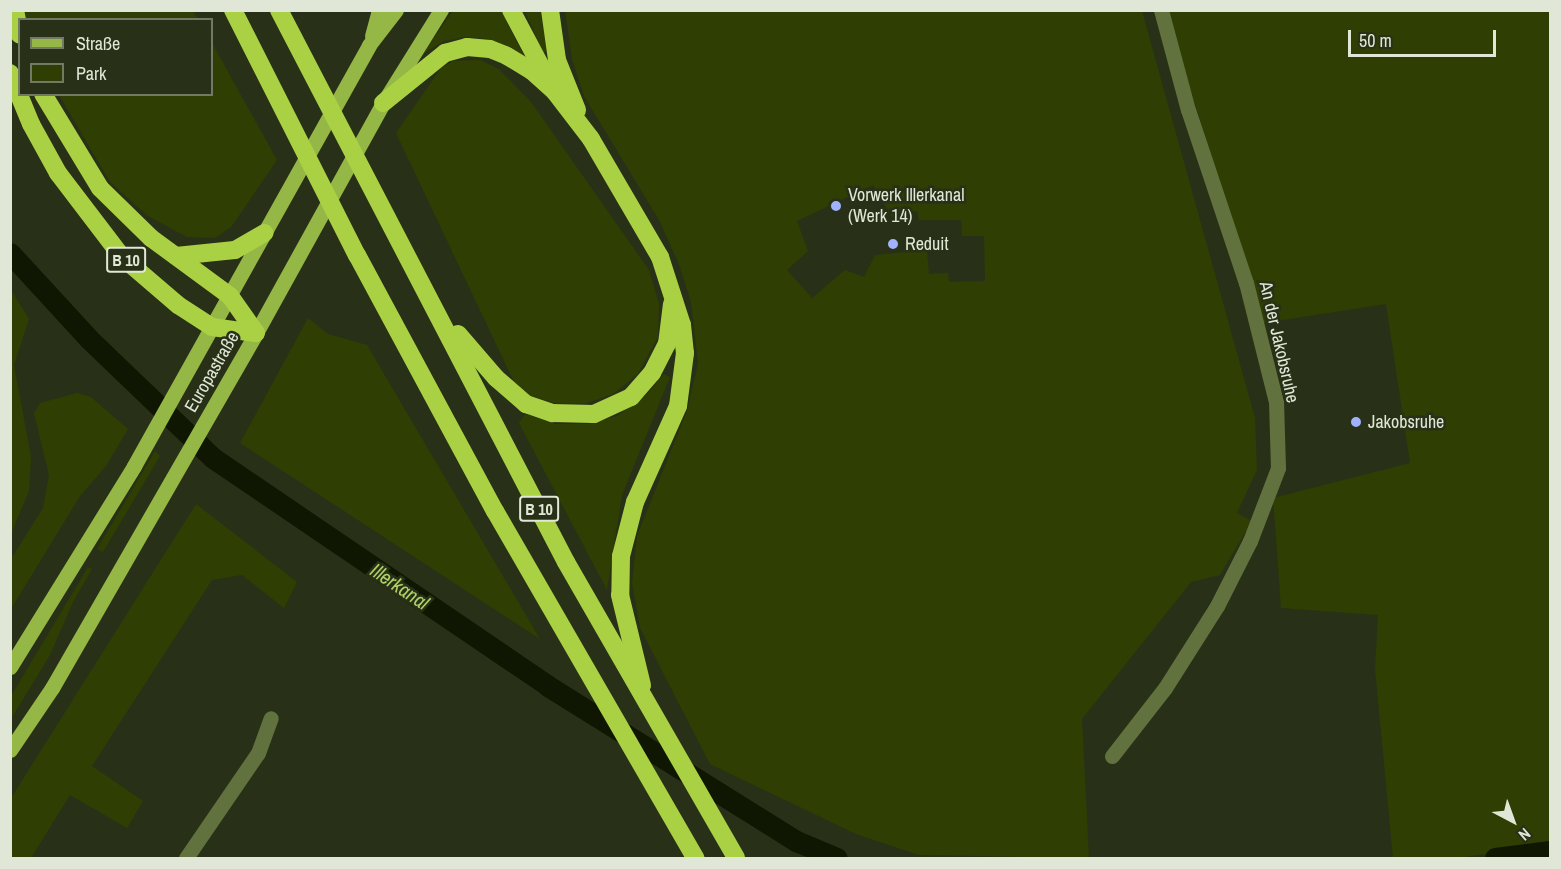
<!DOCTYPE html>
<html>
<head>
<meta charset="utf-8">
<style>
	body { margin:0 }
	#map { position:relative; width:1561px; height:869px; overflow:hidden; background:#283117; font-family:"Archivo Narrow",sans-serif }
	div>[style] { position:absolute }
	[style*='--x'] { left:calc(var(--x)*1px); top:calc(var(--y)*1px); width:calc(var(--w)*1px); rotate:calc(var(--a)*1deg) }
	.green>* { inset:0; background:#2f3e02 }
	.canal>* { height:21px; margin:-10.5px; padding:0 10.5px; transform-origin:10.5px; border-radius:10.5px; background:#0f1601 }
	.minor>* { height:15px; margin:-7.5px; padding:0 7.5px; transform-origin:7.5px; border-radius:7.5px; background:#62723f }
	.major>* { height:15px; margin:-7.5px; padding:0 7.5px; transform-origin:7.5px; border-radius:7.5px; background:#95b745 }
	.highway>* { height:18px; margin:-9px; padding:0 9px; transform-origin:9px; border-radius:9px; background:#aad143 }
	.dots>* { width:16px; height:16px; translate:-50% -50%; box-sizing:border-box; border:3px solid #283117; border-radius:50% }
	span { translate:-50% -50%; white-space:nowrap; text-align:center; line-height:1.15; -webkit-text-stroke:5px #283117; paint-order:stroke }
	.shield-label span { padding:2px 4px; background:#283117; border:2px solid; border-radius:4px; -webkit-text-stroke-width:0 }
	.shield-label { font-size:16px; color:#e1e7d7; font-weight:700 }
	.poi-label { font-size:18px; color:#e1e7d7 }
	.left { translate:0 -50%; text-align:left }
	.street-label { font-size:18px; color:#e1e7d7 }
	.water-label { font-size:20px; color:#b0d165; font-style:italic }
	.frame { position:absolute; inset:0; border:12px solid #e1e7d7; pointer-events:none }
	.legend { position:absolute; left:18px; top:18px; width:195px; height:78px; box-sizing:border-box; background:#283117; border:2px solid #727a64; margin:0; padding:8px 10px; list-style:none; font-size:18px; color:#e1e7d7 }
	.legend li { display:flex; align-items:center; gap:12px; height:30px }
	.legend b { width:30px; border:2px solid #727a64 }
	.north { position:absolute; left:1483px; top:791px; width:60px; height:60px; -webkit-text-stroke:4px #283117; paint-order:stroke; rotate:139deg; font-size:16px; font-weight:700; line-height:24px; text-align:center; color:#e1e7d7 }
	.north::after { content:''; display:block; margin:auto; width:21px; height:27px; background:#e1e7d7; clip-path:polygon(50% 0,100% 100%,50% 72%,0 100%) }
	.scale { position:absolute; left:1348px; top:30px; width:148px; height:27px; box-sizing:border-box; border:3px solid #e1e7d7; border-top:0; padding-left:8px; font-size:18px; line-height:21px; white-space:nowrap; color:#e1e7d7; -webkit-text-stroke:4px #283117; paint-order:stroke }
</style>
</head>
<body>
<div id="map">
	<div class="green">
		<div style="clip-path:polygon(evenodd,565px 10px,1142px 11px,1255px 418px,1257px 470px,1237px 513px,1252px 521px,1220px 575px,1191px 582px,1082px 719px,1089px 858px,919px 855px,856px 834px,710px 764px,640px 628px,632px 583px,637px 536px,687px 411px,698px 363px,691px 302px,679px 264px,659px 220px,584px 96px,572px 59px,565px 10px,873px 185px,892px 217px,917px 211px,919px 220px,961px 220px,962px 236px,984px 236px,985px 281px,949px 282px,948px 273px,929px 274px,927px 250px,875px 255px,864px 277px,845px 270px,812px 298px,787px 270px,808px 251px,797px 221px,873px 185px)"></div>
		<div style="clip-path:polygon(22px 11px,193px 11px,198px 19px,23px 19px)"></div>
		<div style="clip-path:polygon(453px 11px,501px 11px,526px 60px,487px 39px,466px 37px,444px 41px,422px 54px)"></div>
		<div style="clip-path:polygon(525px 11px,540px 11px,547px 51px,543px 53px)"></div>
		<div style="clip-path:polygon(1166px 11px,1550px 11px,1550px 845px,1457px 858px,1393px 858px,1375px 669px,1378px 615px,1281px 608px,1273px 498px,1410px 463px,1386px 304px,1263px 323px)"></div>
		<div style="clip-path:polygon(212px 43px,277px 160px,232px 226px,215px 238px,187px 237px,148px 216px,110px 182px,59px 95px,212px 94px)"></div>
		<div style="clip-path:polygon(480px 60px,499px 69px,531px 102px,649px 270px,659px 304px,658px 337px,638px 374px,613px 394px,584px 404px,554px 403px,528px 395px,514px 382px,396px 133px,441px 68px,453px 61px)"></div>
		<div style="clip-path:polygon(11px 290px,29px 319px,14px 365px,31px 457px,29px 491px,11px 534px)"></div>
		<div style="clip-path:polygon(308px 318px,328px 334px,367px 345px,540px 639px,240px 443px)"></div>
		<div style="clip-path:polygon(664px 374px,670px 377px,622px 495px,607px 590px,519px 423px,525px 414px,556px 424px,587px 424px,617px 416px,646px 395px)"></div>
		<div style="clip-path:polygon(77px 393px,91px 397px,128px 429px,106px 466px,80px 496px,11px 609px,11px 559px,43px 508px,49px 475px,34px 413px,40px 403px)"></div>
		<div style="clip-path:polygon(155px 451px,160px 456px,103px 552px,97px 549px)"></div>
		<div style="clip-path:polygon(196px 504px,297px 582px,284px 608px,242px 575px,212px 580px,92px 766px,143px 801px,127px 828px,70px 795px,31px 858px,11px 858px,11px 798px)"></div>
		<div style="clip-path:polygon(88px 567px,92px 569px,73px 602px,50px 655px,11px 719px,11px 696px)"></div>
	</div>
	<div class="canal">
		<div style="--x:10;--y:253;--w:117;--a:47.4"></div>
		<div style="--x:89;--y:339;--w:172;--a:43.8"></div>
		<div style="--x:213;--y:458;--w:405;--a:34.2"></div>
		<div style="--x:548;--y:686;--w:292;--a:32"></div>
		<div style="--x:796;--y:841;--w:44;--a:22.5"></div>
		<div style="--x:1495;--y:858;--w:55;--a:-7.3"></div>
	</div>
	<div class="minor">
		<div style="--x:1112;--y:756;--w:86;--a:-52.1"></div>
		<div style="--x:1165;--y:688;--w:97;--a:-57.6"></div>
		<div style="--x:1217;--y:606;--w:73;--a:-63.1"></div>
		<div style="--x:1250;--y:541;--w:78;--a:-69"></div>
		<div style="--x:1278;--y:468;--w:66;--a:-91.7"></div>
		<div style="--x:1276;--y:402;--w:123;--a:-104.1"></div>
		<div style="--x:1246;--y:283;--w:182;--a:-108.5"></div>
		<div style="--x:1188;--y:110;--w:104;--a:-105.1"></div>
		<div style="--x:186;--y:858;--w:127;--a:-55.6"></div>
		<div style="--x:258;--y:753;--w:37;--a:-70"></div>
	</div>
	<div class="major">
		<div style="--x:372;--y:36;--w:27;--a:-75"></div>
		<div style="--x:10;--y:667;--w:236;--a:-58.3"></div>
		<div style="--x:134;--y:466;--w:482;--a:-60.8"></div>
		<div style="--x:369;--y:45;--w:44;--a:-52.4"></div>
		<div style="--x:10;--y:750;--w:75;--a:-55.9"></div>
		<div style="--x:52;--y:688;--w:409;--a:-60.1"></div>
		<div style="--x:256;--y:333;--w:263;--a:-61.1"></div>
		<div style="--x:383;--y:103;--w:110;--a:-58.1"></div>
	</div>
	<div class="highway">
		<div style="--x:15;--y:10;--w:25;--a:79"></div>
		<div style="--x:233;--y:10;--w:275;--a:63.2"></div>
		<div style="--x:357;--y:255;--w:291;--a:61.7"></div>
		<div style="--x:495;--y:511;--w:401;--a:60"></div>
		<div style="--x:279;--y:10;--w:622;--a:62.53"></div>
		<div style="--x:566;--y:562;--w:341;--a:60.1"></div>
		<div style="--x:511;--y:10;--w:79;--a:62.1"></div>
		<div style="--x:550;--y:10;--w:50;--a:82"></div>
		<div style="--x:557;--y:60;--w:54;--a:68.2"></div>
		<div style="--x:10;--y:73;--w:55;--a:67.6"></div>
		<div style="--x:31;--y:124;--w:56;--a:61.1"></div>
		<div style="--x:58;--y:173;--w:106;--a:52.7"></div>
		<div style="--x:122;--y:257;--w:74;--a:40.6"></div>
		<div style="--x:178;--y:305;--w:40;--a:32.9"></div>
		<div style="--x:212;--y:327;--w:44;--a:7.8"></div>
		<div style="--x:256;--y:333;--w:45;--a:-125.1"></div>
		<div style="--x:230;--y:296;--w:98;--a:-143.7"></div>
		<div style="--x:151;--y:238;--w:71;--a:-135.6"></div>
		<div style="--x:100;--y:188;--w:110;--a:-121.2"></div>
		<div style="--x:383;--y:103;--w:80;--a:-38.9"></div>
		<div style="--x:445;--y:53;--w:23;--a:-15"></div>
		<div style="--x:467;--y:47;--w:23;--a:5"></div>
		<div style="--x:490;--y:49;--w:18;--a:22"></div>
		<div style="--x:507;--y:56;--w:29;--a:31"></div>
		<div style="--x:532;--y:71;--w:31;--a:42"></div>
		<div style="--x:555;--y:92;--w:59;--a:52.5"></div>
		<div style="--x:591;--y:139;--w:137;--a:59.7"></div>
		<div style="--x:660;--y:257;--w:71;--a:72.1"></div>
		<div style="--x:682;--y:325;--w:28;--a:84"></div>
		<div style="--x:685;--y:353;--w:53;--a:97.5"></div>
		<div style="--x:678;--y:406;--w:105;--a:114.1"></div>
		<div style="--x:635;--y:502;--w:56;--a:104.5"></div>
		<div style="--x:621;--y:556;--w:39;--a:91"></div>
		<div style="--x:620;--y:595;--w:93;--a:76.3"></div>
		<div style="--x:176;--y:256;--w:59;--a:-5.8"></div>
		<div style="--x:235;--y:250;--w:34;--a:-30"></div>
		<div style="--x:458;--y:334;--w:58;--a:49.2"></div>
		<div style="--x:496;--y:378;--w:40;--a:41"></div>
		<div style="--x:526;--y:404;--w:28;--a:19"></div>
		<div style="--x:552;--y:413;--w:42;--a:1.4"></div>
		<div style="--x:594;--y:414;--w:41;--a:-24.7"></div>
		<div style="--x:631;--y:397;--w:32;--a:-49"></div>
		<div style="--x:652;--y:373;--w:33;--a:-63"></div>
		<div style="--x:667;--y:344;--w:40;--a:-82.9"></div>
	</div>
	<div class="dots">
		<div style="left:836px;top:206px;background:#a1b2fd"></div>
		<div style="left:893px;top:244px;background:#a1b2fd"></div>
		<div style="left:1356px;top:422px;background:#a1b2fd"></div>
	</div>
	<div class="shield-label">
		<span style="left:126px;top:260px">B 10</span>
		<span style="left:539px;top:509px">B 10</span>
	</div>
	<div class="poi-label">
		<span class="left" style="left:848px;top:206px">Vorwerk Illerkanal<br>(Werk 14)</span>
		<span class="left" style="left:905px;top:244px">Reduit</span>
		<span class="left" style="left:1368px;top:422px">Jakobsruhe</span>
	</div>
	<div class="street-label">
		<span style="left:1279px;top:342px;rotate:77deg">An der Jakobsruhe</span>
		<span style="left:212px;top:372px;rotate:-60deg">Europastraße</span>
	</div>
	<div class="water-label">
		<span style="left:400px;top:586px;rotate:34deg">Illerkanal</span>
	</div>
	<div class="frame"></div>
	<ul class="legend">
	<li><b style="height:8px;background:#95b745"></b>Straße</li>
	<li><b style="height:16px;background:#2f3e02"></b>Park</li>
	</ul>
	<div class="north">N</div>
	<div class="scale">50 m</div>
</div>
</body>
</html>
